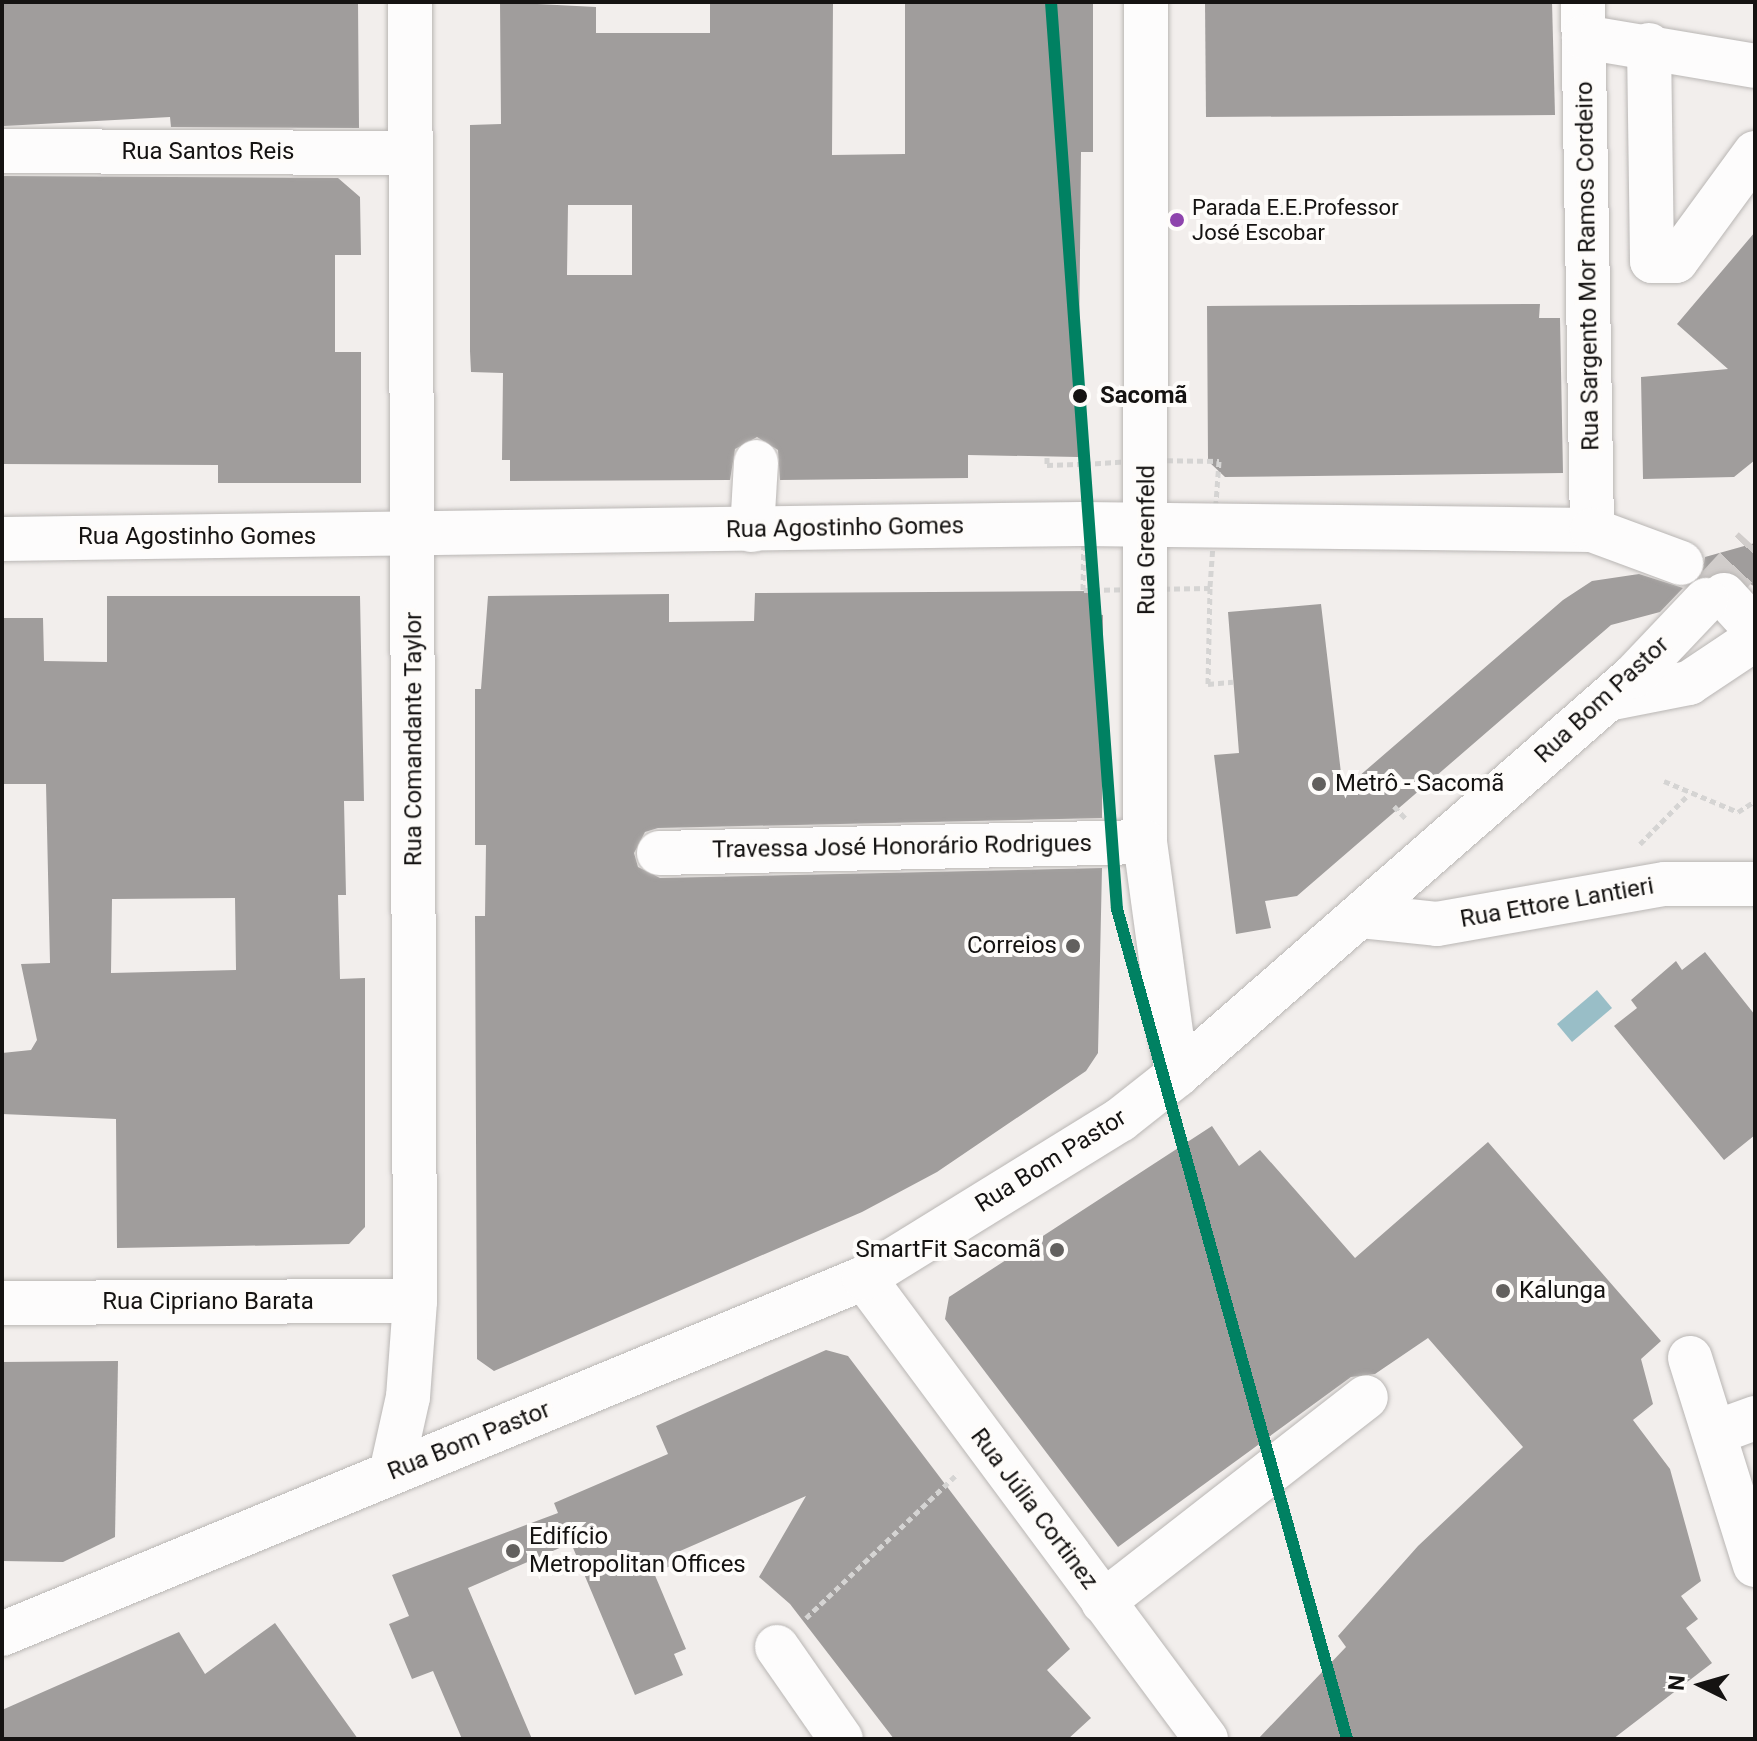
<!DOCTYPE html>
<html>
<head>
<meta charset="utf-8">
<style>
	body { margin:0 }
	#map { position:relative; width:1757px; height:1741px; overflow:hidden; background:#f2eeec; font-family:Roboto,sans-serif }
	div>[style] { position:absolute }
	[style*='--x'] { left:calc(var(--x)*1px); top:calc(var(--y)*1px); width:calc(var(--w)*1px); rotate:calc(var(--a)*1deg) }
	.water>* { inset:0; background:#99bec7 }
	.building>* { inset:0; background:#a09d9c }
	.major-tunnel>* { height:44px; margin-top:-22px; transform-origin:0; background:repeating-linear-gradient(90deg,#d1cdcb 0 44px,transparent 0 66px) }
	.path>* { height:5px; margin-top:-2.5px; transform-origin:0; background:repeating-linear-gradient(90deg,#d5d4d3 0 6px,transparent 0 10px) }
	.roads { filter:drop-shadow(0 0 2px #b9b6b4) drop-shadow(0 0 2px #b9b6b4) }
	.minor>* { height:44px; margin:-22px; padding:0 22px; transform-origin:22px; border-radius:22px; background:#fdfcfc }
	.major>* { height:44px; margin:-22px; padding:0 22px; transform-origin:22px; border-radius:22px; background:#fdfcfc }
	.metro-1>* { height:12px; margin:-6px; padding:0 6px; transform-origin:6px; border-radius:6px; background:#008162 }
	.dots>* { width:22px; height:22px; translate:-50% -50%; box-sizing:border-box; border:4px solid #fefcfa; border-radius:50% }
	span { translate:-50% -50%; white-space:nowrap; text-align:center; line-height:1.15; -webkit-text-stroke:8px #fefcfa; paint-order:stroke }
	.bus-label { font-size:22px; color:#151312 }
	.left { translate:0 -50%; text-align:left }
	.street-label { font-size:24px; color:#151312 }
	.stop-label { font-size:24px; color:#151312; font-weight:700 }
	.poi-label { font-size:24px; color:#151312 }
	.right { translate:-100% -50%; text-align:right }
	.frame { position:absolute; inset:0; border:4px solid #151312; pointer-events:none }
	.north { position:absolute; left:1661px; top:1645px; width:80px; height:80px; -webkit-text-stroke:6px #fefcfa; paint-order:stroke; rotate:275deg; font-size:22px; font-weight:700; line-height:32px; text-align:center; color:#151312 }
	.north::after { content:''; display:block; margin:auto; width:28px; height:36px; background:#151312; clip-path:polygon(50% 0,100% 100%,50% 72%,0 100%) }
</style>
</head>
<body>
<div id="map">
	<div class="water">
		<div style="clip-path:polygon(1597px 990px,1612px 1008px,1572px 1042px,1557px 1024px)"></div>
	</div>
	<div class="building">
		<div style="clip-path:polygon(2px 2px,358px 2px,359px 128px,171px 127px,170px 117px,4px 126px)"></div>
		<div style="clip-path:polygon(evenodd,500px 2px,596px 7px,596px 33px,710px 33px,710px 2px,833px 2px,832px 155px,905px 154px,905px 2px,1093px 2px,1093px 152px,1081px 152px,1078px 457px,968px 455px,968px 478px,780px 480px,778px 450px,757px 437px,735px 449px,730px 480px,510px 481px,510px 460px,502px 460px,503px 373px,471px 372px,470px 351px,470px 125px,501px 124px,500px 2px,568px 205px,632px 205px,632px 275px,567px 275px,568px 205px)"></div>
		<div style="clip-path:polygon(1205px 2px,1552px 2px,1555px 115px,1206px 117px)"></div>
		<div style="clip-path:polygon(3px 176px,338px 178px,360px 197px,361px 255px,335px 255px,335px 352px,361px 352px,361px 483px,218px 483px,218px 465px,2px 464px)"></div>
		<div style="clip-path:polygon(1755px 232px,1755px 460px,1734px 477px,1643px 479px,1641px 377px,1728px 369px,1677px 324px)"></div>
		<div style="clip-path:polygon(1540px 304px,1539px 318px,1560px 318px,1563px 473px,1225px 477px,1208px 461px,1207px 306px)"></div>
		<div style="clip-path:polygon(1755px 543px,1755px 587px,1731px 571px,1702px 576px,1705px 557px)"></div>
		<div style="clip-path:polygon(1639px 574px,1683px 588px,1660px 612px,1611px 625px,1297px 896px,1265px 901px,1271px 928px,1236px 934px,1214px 755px,1239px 753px,1228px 612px,1321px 604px,1343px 790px,1563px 600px,1592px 581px)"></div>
		<div style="clip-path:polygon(1095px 591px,1096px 614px,1103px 615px,1102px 818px,658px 828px,645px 832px,634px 853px,638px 867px,660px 878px,1102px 868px,1098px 1053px,1086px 1071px,937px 1172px,862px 1212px,494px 1371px,477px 1359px,475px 916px,485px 916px,486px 845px,475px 845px,475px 689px,481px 689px,488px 596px,669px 594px,669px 622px,754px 621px,755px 593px)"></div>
		<div style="clip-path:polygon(evenodd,107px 596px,360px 596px,364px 801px,344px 801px,346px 895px,338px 895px,340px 979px,365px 978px,365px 1227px,349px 1244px,117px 1248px,116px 1119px,2px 1114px,2px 1053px,31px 1050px,37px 1040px,21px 964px,50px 963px,46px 784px,2px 784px,2px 618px,43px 618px,44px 661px,107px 662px,107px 596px,235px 898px,236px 970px,111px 973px,112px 899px,235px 898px)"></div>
		<div style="clip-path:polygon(1705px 952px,1755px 1015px,1755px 1135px,1724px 1160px,1614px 1026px,1637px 1008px,1631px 1000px,1676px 961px,1682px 970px)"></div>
		<div style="clip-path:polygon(1212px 1126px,1239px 1166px,1260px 1150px,1355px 1258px,1488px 1142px,1661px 1341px,1641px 1359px,1653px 1404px,1633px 1420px,1670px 1469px,1701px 1581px,1681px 1596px,1698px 1619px,1686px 1628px,1712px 1663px,1613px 1739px,1258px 1739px,1346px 1647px,1338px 1636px,1418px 1546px,1523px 1447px,1428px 1338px,1375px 1374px,1351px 1377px,1118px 1547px,945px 1319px,949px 1297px)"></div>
		<div style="clip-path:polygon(826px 1350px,848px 1356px,1070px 1649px,1047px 1670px,1091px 1718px,1068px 1739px,894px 1739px,790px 1604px,759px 1577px,806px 1496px,671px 1555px,675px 1564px,654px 1573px,686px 1649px,674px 1654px,683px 1675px,635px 1695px,571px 1543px,468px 1588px,532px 1739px,462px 1739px,433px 1671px,412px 1679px,389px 1624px,409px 1616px,392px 1575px,558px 1513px,554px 1503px,668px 1454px,656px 1426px)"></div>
		<div style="clip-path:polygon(118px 1361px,115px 1537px,63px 1562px,2px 1561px,2px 1362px)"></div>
		<div style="clip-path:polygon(275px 1623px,358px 1739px,2px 1739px,2px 1710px,179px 1632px,205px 1674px)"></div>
	</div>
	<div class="major-tunnel">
		<div style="--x:1706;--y:600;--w:72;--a:-47.2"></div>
	</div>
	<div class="path">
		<div style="--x:1047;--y:457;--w:8;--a:90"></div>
		<div style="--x:1047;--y:465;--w:38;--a:-2"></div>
		<div style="--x:1147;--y:460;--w:72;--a:0.8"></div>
		<div style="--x:1219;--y:461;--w:127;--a:94.1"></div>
		<div style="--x:1210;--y:588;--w:127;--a:179.1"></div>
		<div style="--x:1083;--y:590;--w:126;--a:-89.1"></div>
		<div style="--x:1085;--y:464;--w:62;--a:-3.7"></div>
		<div style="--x:1210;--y:588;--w:96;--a:91.2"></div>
		<div style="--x:1208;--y:684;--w:25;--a:-5"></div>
		<div style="--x:1664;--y:781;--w:80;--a:22.7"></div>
		<div style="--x:1738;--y:812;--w:20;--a:-33"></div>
		<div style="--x:1394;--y:806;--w:19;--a:47"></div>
		<div style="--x:1640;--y:844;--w:70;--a:-45.6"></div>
		<div style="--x:806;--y:1618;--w:210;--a:-43.6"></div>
	</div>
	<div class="roads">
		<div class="minor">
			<div style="--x:1146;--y:2;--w:840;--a:90.07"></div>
			<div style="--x:1145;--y:842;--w:235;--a:82.2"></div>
			<div style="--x:1583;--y:2;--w:528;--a:89.02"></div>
			<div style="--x:1584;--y:37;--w:173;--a:9.6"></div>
			<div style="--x:1649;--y:45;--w:216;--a:89.2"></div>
			<div style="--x:1652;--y:261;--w:24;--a:0"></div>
			<div style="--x:1676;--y:261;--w:134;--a:-53.8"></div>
			<div style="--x:4;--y:151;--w:407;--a:0.3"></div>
			<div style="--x:752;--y:530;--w:68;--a:-86.6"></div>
			<div style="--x:2;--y:539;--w:1080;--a:-0.8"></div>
			<div style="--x:1082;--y:524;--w:510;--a:0.67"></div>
			<div style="--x:1592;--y:530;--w:95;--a:20.3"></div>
			<div style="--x:1608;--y:699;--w:83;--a:-11.2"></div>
			<div style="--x:1689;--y:683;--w:79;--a:-33.7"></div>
			<div style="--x:659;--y:853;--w:486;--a:-1.3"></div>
			<div style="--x:1361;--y:916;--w:76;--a:6"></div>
			<div style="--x:1437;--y:924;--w:231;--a:-10"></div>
			<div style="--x:1665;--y:884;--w:90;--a:0"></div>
			<div style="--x:864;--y:1278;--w:574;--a:53.43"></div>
			<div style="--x:2;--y:1303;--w:413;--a:-0.3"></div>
			<div style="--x:1690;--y:1358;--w:217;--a:72.6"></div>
			<div style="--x:1714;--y:1433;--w:44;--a:-20.1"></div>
			<div style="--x:1103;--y:1602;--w:333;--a:-37.9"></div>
			<div style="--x:777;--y:1647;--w:112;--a:55.2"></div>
		</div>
		<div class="major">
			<div style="--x:1724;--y:595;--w:46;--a:47.6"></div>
			<div style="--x:391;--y:1473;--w:78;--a:-77.4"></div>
			<div style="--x:408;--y:1397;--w:96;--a:-85.8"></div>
			<div style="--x:415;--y:1301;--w:1299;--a:-90.22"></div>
			<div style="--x:2;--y:1634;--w:933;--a:-22.44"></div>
			<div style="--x:864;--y:1278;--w:301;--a:-31.7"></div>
			<div style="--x:1120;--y:1120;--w:73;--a:-38.3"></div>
			<div style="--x:1177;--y:1075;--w:607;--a:-41.12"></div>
			<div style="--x:1634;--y:676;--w:105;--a:-46.5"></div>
		</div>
	</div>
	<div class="metro-1">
		<div style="--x:1051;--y:2;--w:909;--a:85.84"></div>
		<div style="--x:1117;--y:909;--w:861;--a:74.51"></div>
	</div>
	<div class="dots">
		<div style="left:1177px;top:220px;background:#8e44ad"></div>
		<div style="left:1080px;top:396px;background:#151312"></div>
		<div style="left:1319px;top:784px;background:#62605e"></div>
		<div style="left:1073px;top:946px;background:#62605e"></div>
		<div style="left:1057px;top:1250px;background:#62605e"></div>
		<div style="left:1503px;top:1291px;background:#62605e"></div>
		<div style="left:513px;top:1551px;background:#62605e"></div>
	</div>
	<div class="bus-label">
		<span class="left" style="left:1192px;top:220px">Parada E.E.Professor<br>José Escobar</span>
	</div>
	<div class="street-label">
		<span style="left:208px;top:152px">Rua Santos Reis</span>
		<span style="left:1588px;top:266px;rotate:-91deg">Rua Sargento Mor Ramos Cordeiro</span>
		<span style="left:845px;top:528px;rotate:-1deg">Rua Agostinho Gomes</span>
		<span style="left:197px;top:537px">Rua Agostinho Gomes</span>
		<span style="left:1147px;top:540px;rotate:-90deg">Rua Greenfeld</span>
		<span style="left:1602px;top:700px;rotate:-43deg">Rua Bom Pastor</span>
		<span style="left:414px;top:739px;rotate:-90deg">Rua Comandante Taylor</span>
		<span style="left:902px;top:847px;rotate:-1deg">Travessa José Honorário Rodrigues</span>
		<span style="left:1557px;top:903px;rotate:-10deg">Rua Ettore Lantieri</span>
		<span style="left:1051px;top:1161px;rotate:-32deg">Rua Bom Pastor</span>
		<span style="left:208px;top:1302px">Rua Cipriano Barata</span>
		<span style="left:469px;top:1441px;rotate:-22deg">Rua Bom Pastor</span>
		<span style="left:1034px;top:1509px;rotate:53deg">Rua Júlia Cortinez</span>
	</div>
	<div class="stop-label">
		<span class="left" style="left:1100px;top:396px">Sacomã</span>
	</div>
	<div class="poi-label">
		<span class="left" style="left:1335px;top:784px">Metrô - Sacomã</span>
		<span class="right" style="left:1057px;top:946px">Correios</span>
		<span class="right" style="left:1041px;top:1250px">SmartFit Sacomã</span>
		<span class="left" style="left:1519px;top:1291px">Kalunga</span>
		<span class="left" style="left:529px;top:1551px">Edifício<br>Metropolitan Offices</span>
	</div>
	<div class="frame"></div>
	<div class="north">N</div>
</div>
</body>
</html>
